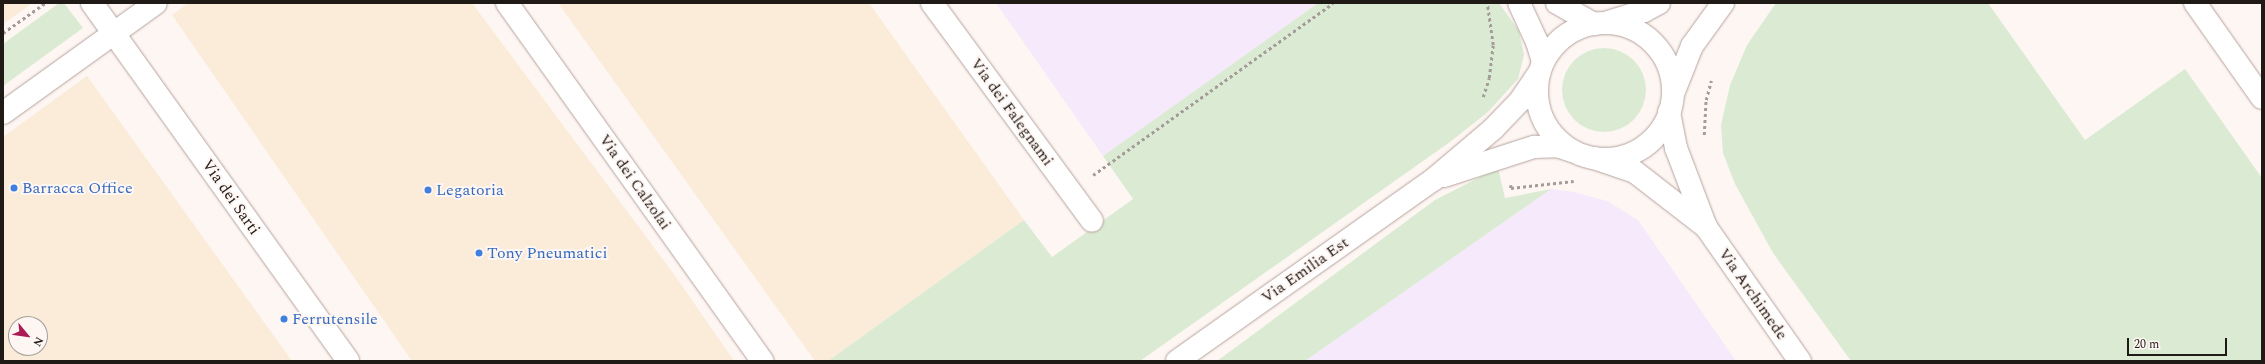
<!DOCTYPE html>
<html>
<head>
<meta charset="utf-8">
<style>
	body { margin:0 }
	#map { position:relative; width:2265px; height:364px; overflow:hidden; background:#fef6f3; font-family:Spectral,serif }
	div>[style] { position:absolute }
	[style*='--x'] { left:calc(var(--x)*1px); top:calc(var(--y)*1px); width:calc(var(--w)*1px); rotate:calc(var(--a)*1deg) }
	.commercial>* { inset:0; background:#f6e9fc }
	.industrial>* { inset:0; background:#faecd9 }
	.green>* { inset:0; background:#dbebd3 }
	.round { border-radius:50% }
	.path>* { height:2.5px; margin-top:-1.25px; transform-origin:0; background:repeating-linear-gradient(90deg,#a49c99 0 3px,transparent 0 6px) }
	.roads { filter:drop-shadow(0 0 1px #b5a39d) drop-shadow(0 0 1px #b5a39d) }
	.minor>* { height:22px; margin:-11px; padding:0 11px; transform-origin:11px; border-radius:11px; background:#fff }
	.tertiary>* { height:22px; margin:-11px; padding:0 11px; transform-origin:11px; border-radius:11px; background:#fff }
	.secondary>* { height:22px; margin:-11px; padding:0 11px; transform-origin:11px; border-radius:11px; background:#fff }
	.secondary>.ring { margin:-11px; padding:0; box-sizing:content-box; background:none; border:22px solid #fff; border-radius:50% }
	.dots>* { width:11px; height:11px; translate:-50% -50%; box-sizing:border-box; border:2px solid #fef6f3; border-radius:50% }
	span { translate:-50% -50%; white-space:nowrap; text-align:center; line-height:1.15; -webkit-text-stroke:4px #fef6f3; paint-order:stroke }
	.street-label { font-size:16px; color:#201a17 }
	.shop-label { font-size:16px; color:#366cbe }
	.left { translate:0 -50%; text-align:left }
	.frame { position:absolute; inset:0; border:4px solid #201a17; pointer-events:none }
	.north { position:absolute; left:8px; top:316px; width:40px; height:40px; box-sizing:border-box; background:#fef6f3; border:1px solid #a59e9b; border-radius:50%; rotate:119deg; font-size:11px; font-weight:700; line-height:16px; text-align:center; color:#201a17 }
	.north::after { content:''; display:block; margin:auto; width:14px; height:18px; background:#ab1c56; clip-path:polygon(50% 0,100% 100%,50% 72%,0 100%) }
	.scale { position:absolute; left:2127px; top:338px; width:100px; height:18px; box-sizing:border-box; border:2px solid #201a17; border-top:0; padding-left:5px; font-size:12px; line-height:14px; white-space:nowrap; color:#201a17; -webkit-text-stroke:3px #fef6f3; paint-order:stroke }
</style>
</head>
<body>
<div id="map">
	<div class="commercial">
		<div style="clip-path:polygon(996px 3px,1318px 3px,1103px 156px)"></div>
		<div style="clip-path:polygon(1551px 189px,1574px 192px,1607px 201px,1638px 220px,1736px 361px,1305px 361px)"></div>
	</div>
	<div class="industrial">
		<div style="clip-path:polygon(3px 3px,28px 3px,30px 5px,3px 24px)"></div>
		<div style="clip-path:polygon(188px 3px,472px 3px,676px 277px,734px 361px,412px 361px,172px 15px)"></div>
		<div style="clip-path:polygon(558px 3px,869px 3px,1024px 220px,828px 361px,815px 361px)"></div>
		<div style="clip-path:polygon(evenodd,87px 76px,292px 361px,3px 361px,3px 137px,87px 76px,16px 324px,40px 324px,40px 348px,16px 348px,16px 324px)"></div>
	</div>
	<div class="green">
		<div style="clip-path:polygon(59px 3px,64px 3px,83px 28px,3px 86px,3px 44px)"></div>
		<div style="clip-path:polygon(1318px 3px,1499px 3px,1519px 31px,1524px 55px,1518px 79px,1488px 112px,1450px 142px,1140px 361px,828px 361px,1024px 220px,1052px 257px,1133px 199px,1103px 156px)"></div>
		<div style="clip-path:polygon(1776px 3px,1988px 3px,2085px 140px,2185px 69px,2262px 178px,2262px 361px,1851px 361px,1773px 253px,1735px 184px,1723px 153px,1721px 125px,1730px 85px,1747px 45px)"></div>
		<div class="round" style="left:1562px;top:48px;width:84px;height:84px"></div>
		<div style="clip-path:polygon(1498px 168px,1505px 198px,1551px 189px,1305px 361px,1217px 361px,1435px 200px)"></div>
	</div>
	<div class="path">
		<div style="--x:3;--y:33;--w:52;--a:-35.5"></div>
		<div style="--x:1483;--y:97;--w:20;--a:-72"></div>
		<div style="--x:1489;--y:78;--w:33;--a:-83"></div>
		<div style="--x:1493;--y:45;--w:42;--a:-98.1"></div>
		<div style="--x:1704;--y:135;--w:35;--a:-87"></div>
		<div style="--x:1706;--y:100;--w:20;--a:-75"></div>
		<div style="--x:1093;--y:175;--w:295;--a:-35.6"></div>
		<div style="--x:1511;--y:185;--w:3;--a:90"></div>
		<div style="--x:1511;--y:188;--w:63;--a:-6.3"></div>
	</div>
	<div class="roads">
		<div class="minor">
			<div style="--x:92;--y:3;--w:440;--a:54.4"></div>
			<div style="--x:507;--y:3;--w:440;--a:54.5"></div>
			<div style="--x:932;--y:3;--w:270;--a:53.7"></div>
			<div style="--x:1519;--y:3;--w:43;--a:65.2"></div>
			<div style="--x:1537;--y:42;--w:21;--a:73"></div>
			<div style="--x:1557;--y:3;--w:43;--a:29.6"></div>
			<div style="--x:2195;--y:3;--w:116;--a:54.8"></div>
			<div style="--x:1669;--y:112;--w:37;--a:79"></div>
			<div style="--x:1676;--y:148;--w:85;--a:69.2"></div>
			<div style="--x:1706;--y:227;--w:164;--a:55"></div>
			<div style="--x:1594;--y:158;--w:43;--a:18.9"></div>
			<div style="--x:1635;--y:172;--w:90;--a:37.8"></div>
		</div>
		<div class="tertiary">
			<div style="--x:3;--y:113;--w:188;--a:-35.7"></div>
		</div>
		<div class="secondary">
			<div style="--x:1608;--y:22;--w:38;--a:-17"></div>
			<div style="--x:1644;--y:11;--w:17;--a:-28"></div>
			<div class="ring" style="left:1537px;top:23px;width:114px;height:114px"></div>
			<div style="--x:1673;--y:94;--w:52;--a:-68.4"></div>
			<div style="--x:1692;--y:46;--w:53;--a:-54.2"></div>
			<div style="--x:1444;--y:176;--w:95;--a:-17.9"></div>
			<div style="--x:1534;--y:147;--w:23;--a:-2"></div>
			<div style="--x:1557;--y:146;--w:16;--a:18"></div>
			<div style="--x:1177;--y:361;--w:314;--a:-35.3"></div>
			<div style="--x:1433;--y:180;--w:79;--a:-40.4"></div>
			<div style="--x:1493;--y:129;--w:39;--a:-46"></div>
			<div style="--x:1520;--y:101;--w:34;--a:-56"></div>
		</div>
	</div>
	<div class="dots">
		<div style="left:14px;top:188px;background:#3f7fe0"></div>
		<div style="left:428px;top:190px;background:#3f7fe0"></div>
		<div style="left:479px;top:253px;background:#3f7fe0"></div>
		<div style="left:284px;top:319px;background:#3f7fe0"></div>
	</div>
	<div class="street-label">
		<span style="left:1012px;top:112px;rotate:54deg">Via dei Falegnami</span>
		<span style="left:635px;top:182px;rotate:55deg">Via dei Calzolai</span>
		<span style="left:231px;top:197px;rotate:55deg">Via dei Sarti</span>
		<span style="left:1305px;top:270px;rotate:-35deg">Via Emilia Est</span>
		<span style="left:1753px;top:294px;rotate:55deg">Via Archimede</span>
	</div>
	<div class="shop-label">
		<span class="left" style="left:22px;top:188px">Barracca Office</span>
		<span class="left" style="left:436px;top:190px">Legatoria</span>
		<span class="left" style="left:487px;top:253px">Tony Pneumatici</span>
		<span class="left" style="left:292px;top:319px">Ferrutensile</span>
	</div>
	<div class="frame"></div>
	<div class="north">N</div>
	<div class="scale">20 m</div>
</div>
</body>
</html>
